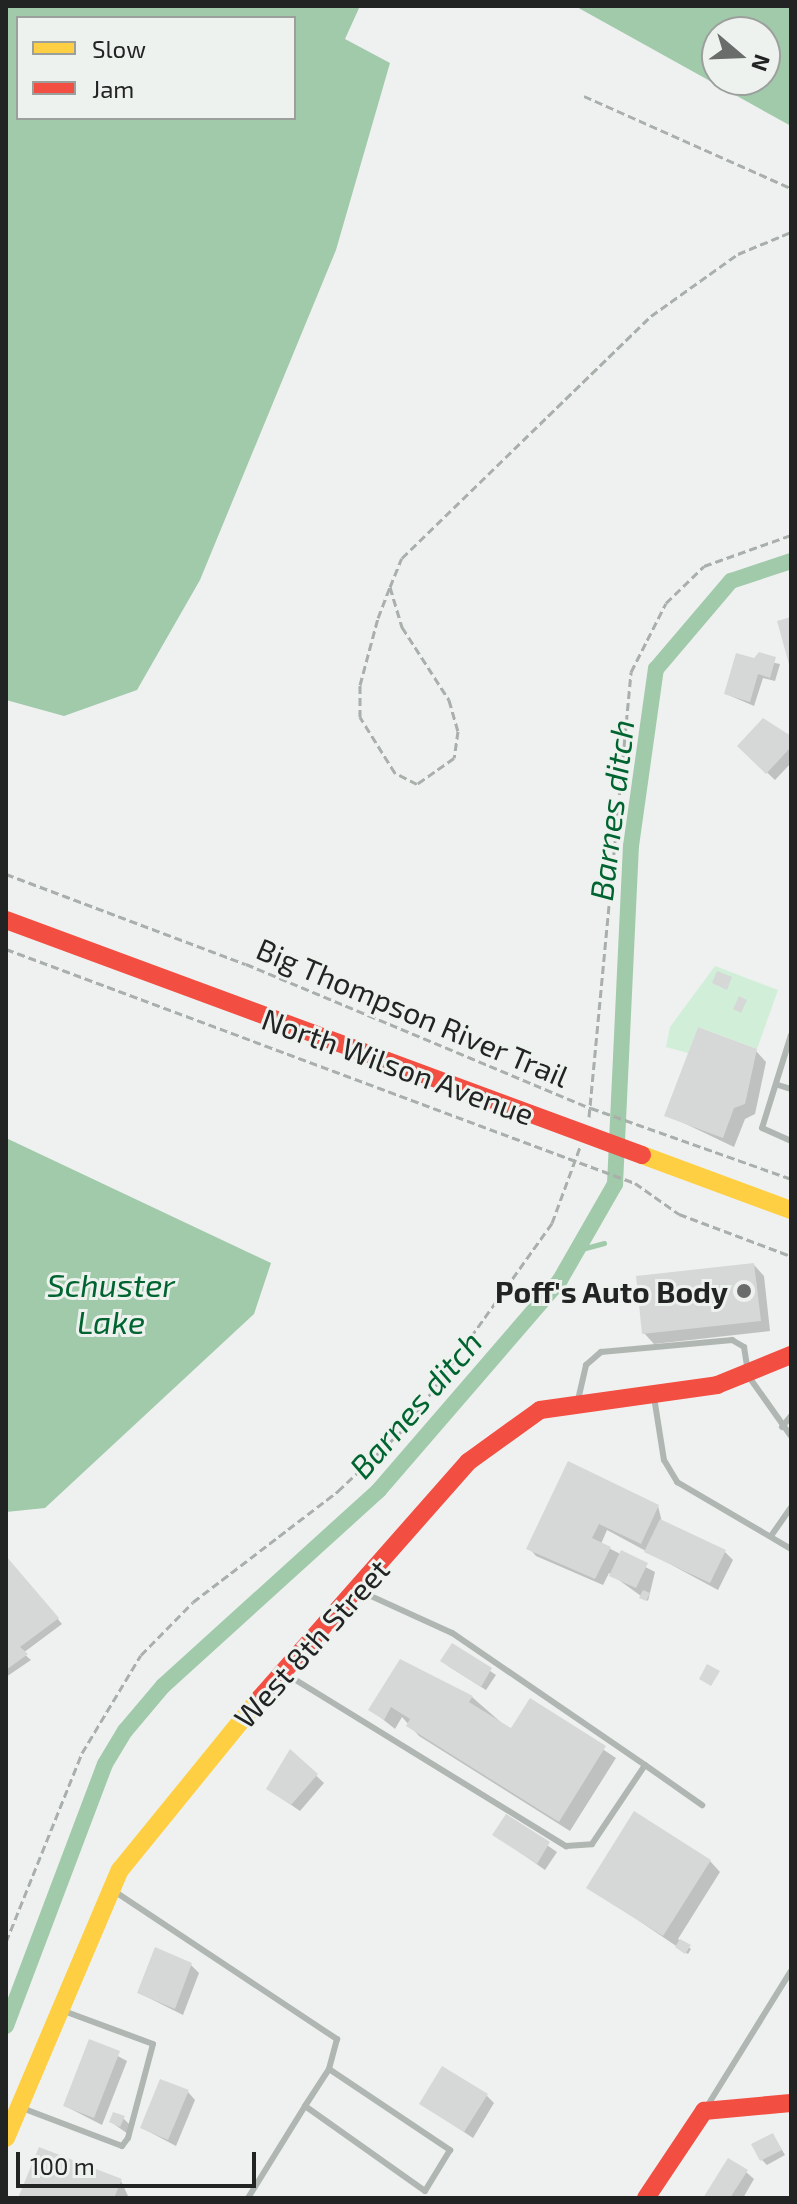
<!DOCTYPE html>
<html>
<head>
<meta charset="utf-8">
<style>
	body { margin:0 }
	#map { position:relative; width:797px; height:2204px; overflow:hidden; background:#eff1f0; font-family:"Exo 2",sans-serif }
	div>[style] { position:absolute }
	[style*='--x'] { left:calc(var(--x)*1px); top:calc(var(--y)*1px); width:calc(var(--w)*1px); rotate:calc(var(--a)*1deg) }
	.green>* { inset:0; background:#d1eed8 }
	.water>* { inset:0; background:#a1caab }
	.shadow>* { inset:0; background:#0003 }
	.stream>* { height:5px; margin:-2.5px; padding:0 2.5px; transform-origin:2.5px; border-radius:2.5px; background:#a1caab }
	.canal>* { height:16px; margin:-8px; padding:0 8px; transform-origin:8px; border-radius:8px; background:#a1caab }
	.building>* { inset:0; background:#d6d8d7 }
	.path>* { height:3px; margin-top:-1.5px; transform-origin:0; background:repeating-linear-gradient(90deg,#a9afaa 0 8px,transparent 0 12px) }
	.lane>* { height:6px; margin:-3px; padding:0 3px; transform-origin:3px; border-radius:3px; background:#b0b7b2 }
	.slow>* { height:18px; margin:-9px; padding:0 9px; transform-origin:9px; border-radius:9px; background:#ffcf43 }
	.jam>* { height:18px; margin:-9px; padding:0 9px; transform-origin:9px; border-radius:9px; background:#f24e42 }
	.dots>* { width:22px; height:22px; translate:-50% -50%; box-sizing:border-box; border:4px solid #eef2ef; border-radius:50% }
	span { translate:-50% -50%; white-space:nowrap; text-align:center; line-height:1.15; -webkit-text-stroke:6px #eef2ef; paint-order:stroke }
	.street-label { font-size:30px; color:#222423 }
	.poi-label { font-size:30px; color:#222423; font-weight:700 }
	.right { translate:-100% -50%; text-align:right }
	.water-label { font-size:32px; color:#006430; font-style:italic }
	.frame { position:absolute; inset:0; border:8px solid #222423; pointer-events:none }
	.legend { position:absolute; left:16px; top:16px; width:280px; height:104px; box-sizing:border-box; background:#eef2ef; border:2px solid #9ca09d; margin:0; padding:10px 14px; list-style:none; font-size:24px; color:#222423 }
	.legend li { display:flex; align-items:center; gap:16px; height:40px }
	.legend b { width:40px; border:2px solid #9ca09d }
	.north { position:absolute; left:701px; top:16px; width:80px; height:80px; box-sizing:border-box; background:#eef2ef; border:2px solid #9ca09d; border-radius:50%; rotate:109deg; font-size:22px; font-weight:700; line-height:32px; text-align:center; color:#222423 }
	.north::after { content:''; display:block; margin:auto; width:28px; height:36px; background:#6a6c6b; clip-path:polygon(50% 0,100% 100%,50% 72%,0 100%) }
	.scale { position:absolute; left:16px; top:2152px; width:240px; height:36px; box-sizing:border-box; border:4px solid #222423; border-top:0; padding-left:10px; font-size:24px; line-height:28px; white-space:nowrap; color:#222423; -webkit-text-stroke:6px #eef2ef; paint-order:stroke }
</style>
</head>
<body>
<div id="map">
	<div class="green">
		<div style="clip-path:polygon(715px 966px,778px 990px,757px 1049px,698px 1027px,688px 1053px,666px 1047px,670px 1027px)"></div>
	</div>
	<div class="water">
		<div style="clip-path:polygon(evenodd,6px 6px,360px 6px,345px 39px,390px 63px,336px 250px,200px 580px,137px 690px,64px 716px,6px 700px,6px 6px,18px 18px,294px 18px,294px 118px,18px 118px,18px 18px)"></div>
		<div style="clip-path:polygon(evenodd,575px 6px,791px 6px,791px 126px,575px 6px,717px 32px,765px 32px,765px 80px,717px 80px,717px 32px)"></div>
		<div style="clip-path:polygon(6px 1138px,271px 1263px,254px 1314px,45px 1508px,6px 1512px)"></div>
	</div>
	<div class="shadow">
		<div style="clip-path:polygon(738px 655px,780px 664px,775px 681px,763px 678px,754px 706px,726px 694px)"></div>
		<div style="clip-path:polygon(791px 739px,791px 763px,775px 780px,739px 746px)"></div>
		<div style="clip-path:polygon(756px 1051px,766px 1062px,755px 1114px,745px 1119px,734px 1147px,667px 1115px)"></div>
		<div style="clip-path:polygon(754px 1265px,764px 1276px,770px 1331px,654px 1344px,644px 1333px)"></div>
		<div style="clip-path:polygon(569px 1464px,658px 1506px,662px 1522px,725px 1552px,733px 1560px,718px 1590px,607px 1530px,601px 1544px,655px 1572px,648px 1601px,609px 1573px,603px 1585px,536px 1556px,529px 1548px)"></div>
		<div style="clip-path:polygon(6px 1558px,62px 1624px,23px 1653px,31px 1660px,6px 1677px)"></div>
		<div style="clip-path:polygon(452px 1645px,496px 1675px,486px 1690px,448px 1666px)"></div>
		<div style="clip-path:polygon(472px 1697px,511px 1731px,530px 1701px,616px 1758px,570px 1831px,419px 1736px,402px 1717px,395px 1729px,370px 1709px)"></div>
		<div style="clip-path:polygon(291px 1752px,324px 1783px,300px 1811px,268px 1789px)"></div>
		<div style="clip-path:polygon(506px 1817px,557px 1852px,545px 1870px,495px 1835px)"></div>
		<div style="clip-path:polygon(710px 1861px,720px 1872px,678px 1939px,691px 1949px,688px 1954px,589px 1887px)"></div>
		<div style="clip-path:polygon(191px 1965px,199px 1973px,183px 2015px,139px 1993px)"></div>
		<div style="clip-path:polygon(90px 2041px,127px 2061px,102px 2125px,65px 2106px)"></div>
		<div style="clip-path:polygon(188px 2092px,195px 2100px,176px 2146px,142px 2128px)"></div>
		<div style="clip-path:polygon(486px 2095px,494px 2103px,473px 2138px,422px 2104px)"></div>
		<div style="clip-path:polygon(123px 2118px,131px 2126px,128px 2134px,111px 2122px)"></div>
		<div style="clip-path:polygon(773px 2135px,785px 2155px,767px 2165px,762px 2160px)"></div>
		<div style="clip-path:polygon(746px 2172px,754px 2179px,743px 2198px,706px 2198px)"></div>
		<div style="clip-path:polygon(121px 2181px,129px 2198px,20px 2198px)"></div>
	</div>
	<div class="stream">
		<div style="--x:578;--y:1250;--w:27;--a:-15"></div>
	</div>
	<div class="canal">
		<div style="--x:6;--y:2026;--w:280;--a:-69.3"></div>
		<div style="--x:105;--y:1764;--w:39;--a:-59"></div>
		<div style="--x:125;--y:1731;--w:59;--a:-49.8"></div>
		<div style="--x:163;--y:1686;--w:292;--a:-42.2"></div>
		<div style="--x:379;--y:1490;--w:277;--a:-49.2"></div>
		<div style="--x:560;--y:1280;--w:111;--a:-60.2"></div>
		<div style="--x:615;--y:1184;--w:338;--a:-87.3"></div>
		<div style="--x:631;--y:846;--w:179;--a:-82"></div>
		<div style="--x:656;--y:669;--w:116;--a:-49.6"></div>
		<div style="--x:731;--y:581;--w:63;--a:-18.4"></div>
	</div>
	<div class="building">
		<div style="clip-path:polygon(791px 617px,791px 667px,790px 668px,777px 621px)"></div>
		<div style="clip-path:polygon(759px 652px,776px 657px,770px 678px,758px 674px,750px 702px,724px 694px,736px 653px,754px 658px)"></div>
		<div style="clip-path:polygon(763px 718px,791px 736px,791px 747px,766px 774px,737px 746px)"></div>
		<div style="clip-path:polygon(717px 971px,732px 977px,727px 990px,712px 983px)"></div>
		<div style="clip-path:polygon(739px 996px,747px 1000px,741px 1013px,733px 1009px)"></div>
		<div style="clip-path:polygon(698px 1027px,757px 1049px,745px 1104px,734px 1108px,723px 1138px,664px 1116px)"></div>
		<div style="clip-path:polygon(754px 1263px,761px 1321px,642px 1334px,636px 1276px)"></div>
		<div style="clip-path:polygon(568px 1461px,659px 1505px,641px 1544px,599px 1524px,592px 1538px,611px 1547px,595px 1579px,526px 1549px)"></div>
		<div style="clip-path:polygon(660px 1519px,726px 1550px,710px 1583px,644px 1552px)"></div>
		<div style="clip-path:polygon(621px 1550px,648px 1563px,636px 1588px,609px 1576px)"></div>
		<div style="clip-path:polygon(6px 1556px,59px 1618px,20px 1647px,28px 1654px,6px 1670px)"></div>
		<div style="clip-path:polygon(643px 1590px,650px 1593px,646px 1601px,639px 1598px)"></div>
		<div style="clip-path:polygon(452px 1643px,492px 1668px,481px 1687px,440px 1661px)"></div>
		<div style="clip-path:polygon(400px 1659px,473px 1696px,469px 1702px,511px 1728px,530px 1698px,606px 1746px,559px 1822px,406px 1726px,410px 1719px,391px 1707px,384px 1720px,368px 1710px)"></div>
		<div style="clip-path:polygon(707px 1664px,720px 1671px,711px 1686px,699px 1679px)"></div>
		<div style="clip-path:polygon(290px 1749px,318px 1774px,291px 1805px,266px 1789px)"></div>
		<div style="clip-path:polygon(634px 1811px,711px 1860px,663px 1936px,586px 1888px)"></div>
		<div style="clip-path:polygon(506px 1814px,550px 1842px,537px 1864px,492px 1835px)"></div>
		<div style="clip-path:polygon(680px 1939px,691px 1945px,685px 1954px,675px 1947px)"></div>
		<div style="clip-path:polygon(155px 1947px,192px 1963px,175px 2009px,137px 1993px)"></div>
		<div style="clip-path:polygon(89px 2039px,120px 2051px,94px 2118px,63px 2106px)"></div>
		<div style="clip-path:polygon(442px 2066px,488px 2094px,464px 2132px,419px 2104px)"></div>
		<div style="clip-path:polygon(160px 2079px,189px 2090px,168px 2140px,140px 2128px)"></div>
		<div style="clip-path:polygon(113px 2112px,125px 2116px,120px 2127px,109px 2122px)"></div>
		<div style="clip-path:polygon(773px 2133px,782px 2150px,760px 2161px,751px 2144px)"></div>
		<div style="clip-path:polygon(39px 2147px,122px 2179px,114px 2198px,18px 2198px)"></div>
		<div style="clip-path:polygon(728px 2158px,748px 2170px,730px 2198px,703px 2198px)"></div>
	</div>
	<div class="path">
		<div style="--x:584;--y:96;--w:227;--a:24"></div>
		<div style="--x:390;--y:587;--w:42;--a:73.3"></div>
		<div style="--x:402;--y:627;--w:87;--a:57.2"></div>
		<div style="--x:449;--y:700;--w:32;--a:74"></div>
		<div style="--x:458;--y:731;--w:27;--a:98"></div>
		<div style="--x:454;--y:758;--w:45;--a:144.9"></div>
		<div style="--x:417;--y:784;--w:25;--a:-153"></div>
		<div style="--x:395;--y:773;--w:66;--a:-122"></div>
		<div style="--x:360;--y:717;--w:32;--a:-90"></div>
		<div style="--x:360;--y:685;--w:69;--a:-75"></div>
		<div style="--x:378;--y:618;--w:33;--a:-69"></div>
		<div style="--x:390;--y:587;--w:31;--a:-68"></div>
		<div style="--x:402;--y:558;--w:347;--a:-44.2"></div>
		<div style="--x:651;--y:316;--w:107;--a:-35.5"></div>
		<div style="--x:738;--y:254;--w:57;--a:-22.5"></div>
		<div style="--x:6;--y:874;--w:256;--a:20.6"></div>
		<div style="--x:246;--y:964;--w:374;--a:22.7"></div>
		<div style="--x:591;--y:1108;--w:212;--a:19.5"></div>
		<div style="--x:6;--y:949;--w:671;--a:20.41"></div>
		<div style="--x:635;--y:1183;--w:54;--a:35.2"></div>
		<div style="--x:679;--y:1214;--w:120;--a:20.6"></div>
		<div style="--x:589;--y:1117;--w:447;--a:-84.6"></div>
		<div style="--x:631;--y:672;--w:77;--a:-63.1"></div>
		<div style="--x:666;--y:603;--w:53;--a:-44.2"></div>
		<div style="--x:704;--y:566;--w:92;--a:-19.6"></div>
		<div style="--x:6;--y:1942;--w:204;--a:-68.1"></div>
		<div style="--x:82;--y:1753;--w:114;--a:-59"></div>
		<div style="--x:141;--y:1655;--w:74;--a:-45.5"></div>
		<div style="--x:193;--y:1602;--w:183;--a:-37.4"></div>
		<div style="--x:338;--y:1491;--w:96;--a:-43.3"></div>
		<div style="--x:408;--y:1425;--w:248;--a:-54.5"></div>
		<div style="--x:552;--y:1223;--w:81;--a:-69.8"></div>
	</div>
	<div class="lane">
		<div style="--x:791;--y:1035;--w:97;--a:107.3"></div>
		<div style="--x:762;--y:1128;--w:32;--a:24"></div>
		<div style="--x:778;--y:1085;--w:14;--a:17"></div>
		<div style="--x:654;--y:1397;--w:64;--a:81"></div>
		<div style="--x:664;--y:1460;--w:26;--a:59"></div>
		<div style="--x:677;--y:1482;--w:132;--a:30.4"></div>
		<div style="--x:578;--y:1400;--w:36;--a:-77"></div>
		<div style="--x:586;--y:1365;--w:20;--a:-41"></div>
		<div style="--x:601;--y:1352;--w:132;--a:-5.2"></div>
		<div style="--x:732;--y:1340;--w:14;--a:30"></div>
		<div style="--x:744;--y:1347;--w:30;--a:81"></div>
		<div style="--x:749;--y:1377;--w:72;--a:54.6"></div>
		<div style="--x:782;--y:1427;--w:14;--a:-51"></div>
		<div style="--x:771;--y:1536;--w:35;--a:-55"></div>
		<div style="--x:286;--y:1674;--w:329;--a:31.6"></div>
		<div style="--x:566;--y:1846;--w:26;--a:-4"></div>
		<div style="--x:592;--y:1844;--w:95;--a:-56.1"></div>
		<div style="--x:645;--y:1765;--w:234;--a:-145.6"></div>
		<div style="--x:452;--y:1633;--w:101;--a:-155.5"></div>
		<div style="--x:645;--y:1765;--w:70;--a:35.1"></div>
		<div style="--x:114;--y:1891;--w:268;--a:33.6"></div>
		<div style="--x:337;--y:2039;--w:31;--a:105"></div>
		<div style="--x:22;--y:2108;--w:107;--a:20.8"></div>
		<div style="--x:122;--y:2146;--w:10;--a:-53"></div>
		<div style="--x:128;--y:2138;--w:97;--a:-75.1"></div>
		<div style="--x:153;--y:2044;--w:95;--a:-159.7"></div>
		<div style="--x:706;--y:2108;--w:161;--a:-58.2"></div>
		<div style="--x:248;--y:2198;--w:108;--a:-58.2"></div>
		<div style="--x:305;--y:2106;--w:44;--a:-57"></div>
		<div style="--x:329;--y:2069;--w:146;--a:33.8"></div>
		<div style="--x:450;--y:2150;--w:48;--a:121.4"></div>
		<div style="--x:425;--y:2191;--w:147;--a:-144.7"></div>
	</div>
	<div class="slow">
		<div style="--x:642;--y:1155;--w:159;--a:20.3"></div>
		<div style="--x:6;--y:2138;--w:291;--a:-67"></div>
		<div style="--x:120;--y:1870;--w:222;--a:-50.9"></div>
	</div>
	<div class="jam">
		<div style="--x:6;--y:920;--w:678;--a:20.28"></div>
		<div style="--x:260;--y:1698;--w:315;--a:-48.6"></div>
		<div style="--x:468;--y:1462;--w:89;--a:-35.8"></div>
		<div style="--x:540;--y:1410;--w:179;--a:-8"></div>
		<div style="--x:717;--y:1385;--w:80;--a:-22.1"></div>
		<div style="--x:646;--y:2198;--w:105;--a:-56.3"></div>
		<div style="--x:704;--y:2111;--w:87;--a:-5.3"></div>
	</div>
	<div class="dots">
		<div style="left:744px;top:1291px;background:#6a6c6b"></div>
	</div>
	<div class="street-label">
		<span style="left:413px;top:1012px;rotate:23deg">Big Thompson River Trail</span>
		<span style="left:398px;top:1066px;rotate:20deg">North Wilson Avenue</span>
		<span style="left:311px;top:1643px;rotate:-48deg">West 8th Street</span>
	</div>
	<div class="poi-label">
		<span class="right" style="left:728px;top:1291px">Poff's Auto Body</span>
	</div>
	<div class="water-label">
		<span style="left:611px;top:810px;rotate:-83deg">Barnes ditch</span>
		<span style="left:111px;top:1303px">Schuster<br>Lake</span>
		<span style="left:415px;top:1404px;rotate:-49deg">Barnes ditch</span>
	</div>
	<div class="frame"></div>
	<ul class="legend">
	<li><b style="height:10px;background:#ffcf43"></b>Slow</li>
	<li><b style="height:10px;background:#f24e42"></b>Jam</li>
	</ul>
	<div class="north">N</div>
	<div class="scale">100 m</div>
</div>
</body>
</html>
